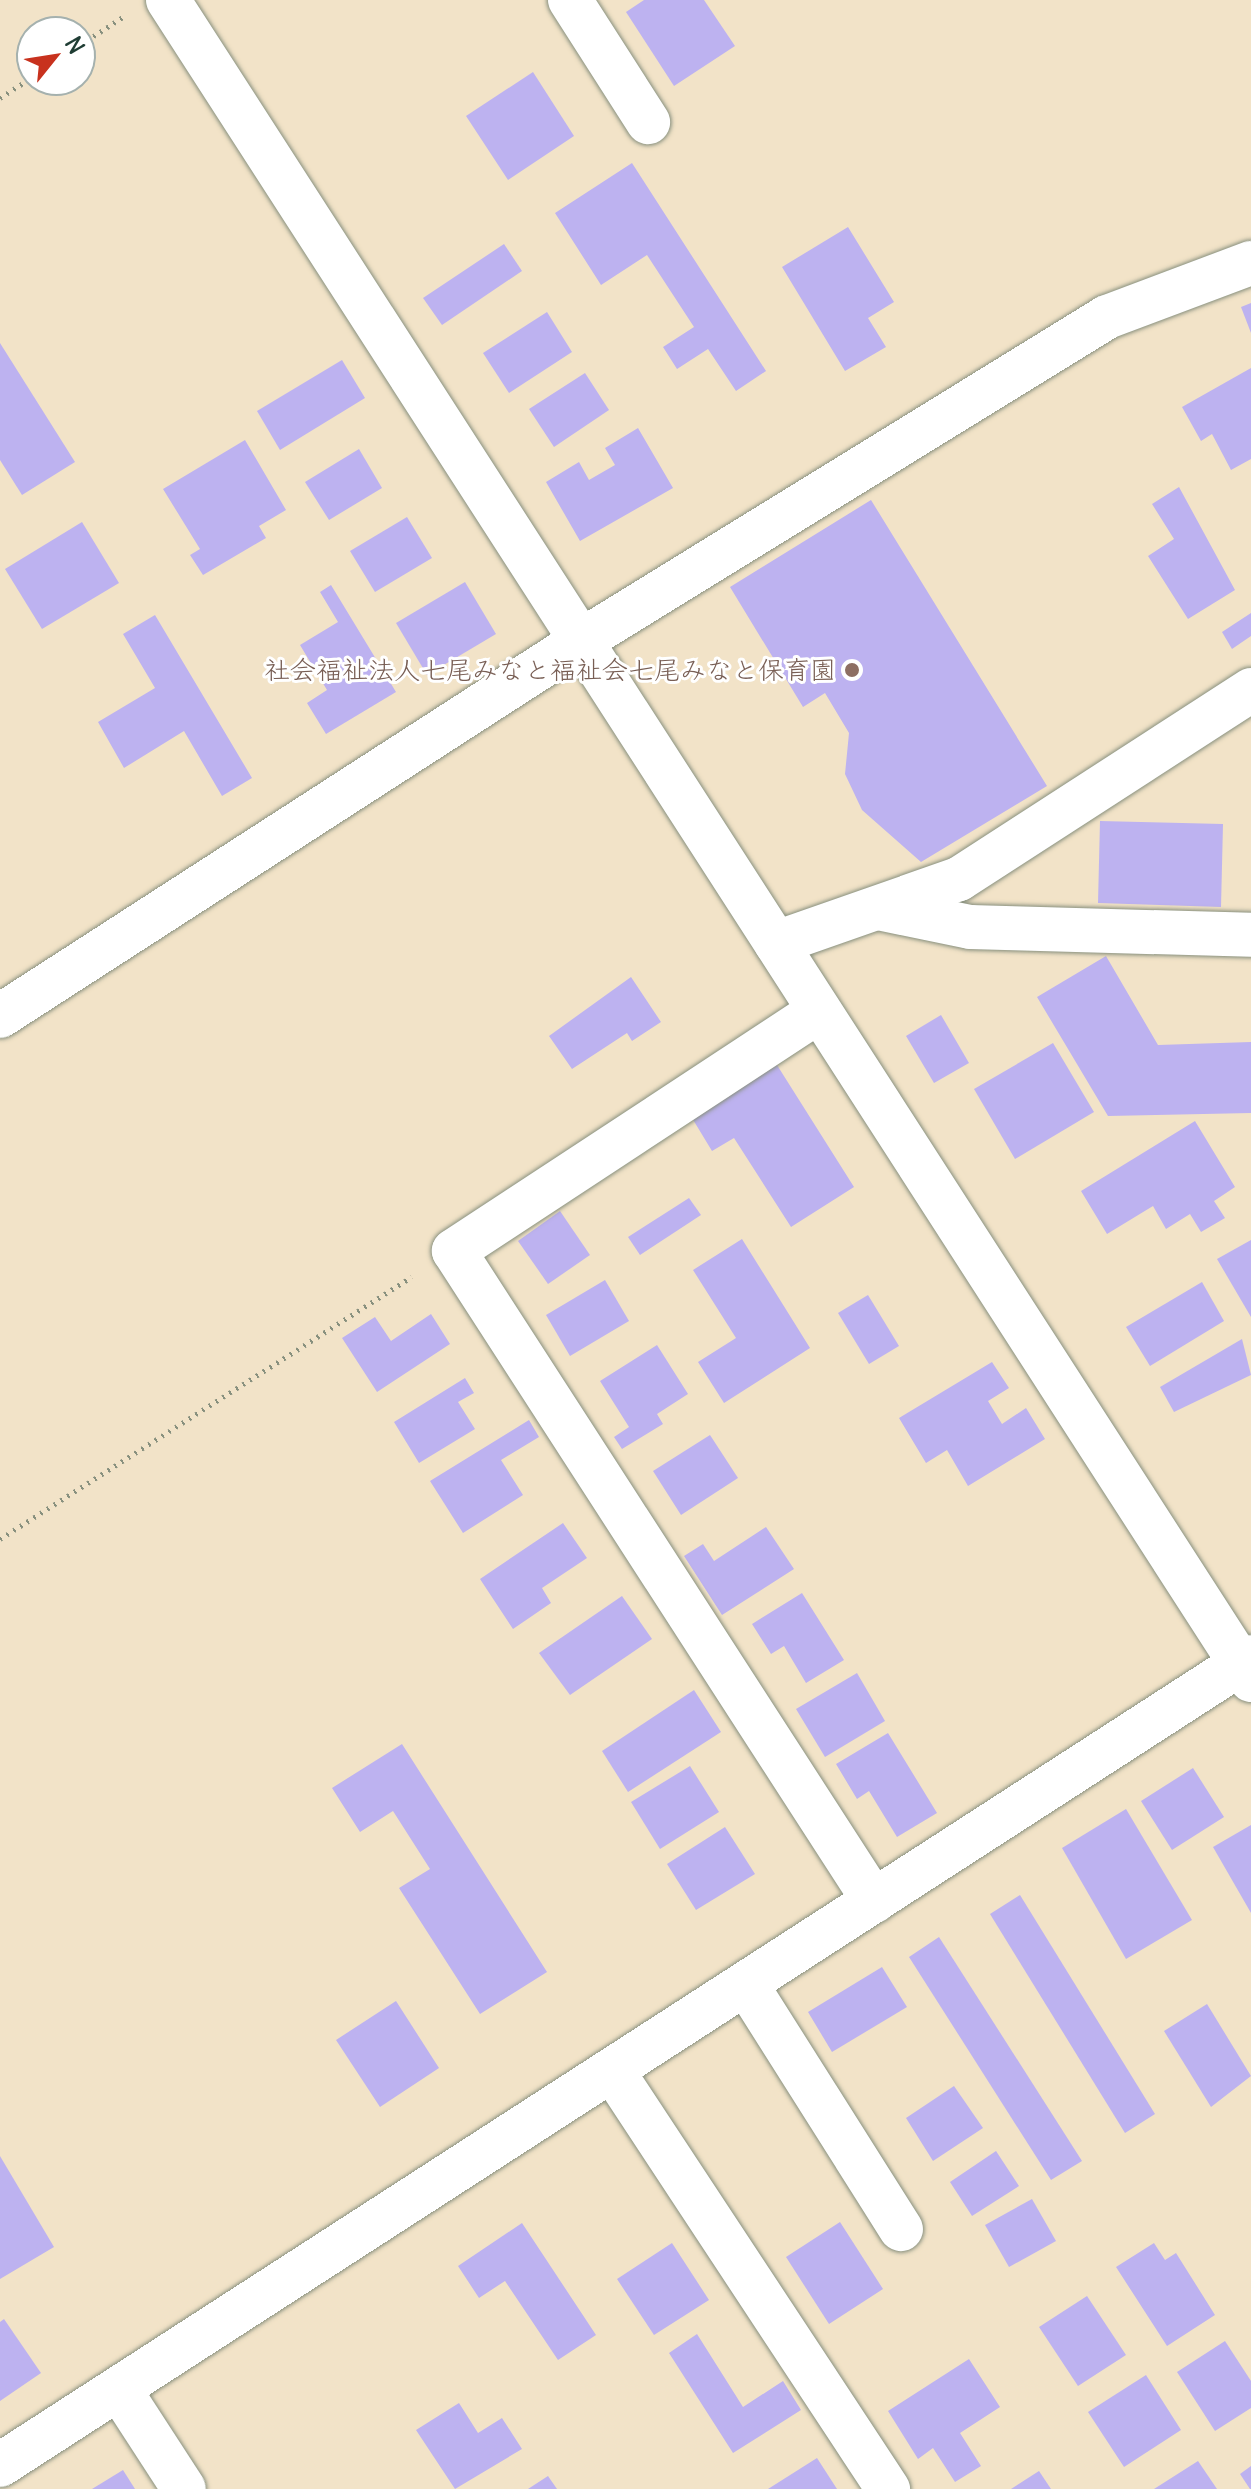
<!DOCTYPE html>
<html>
<head>
<meta charset="utf-8">
<style>
	body { margin:0 }
	#map { position:relative; width:1251px; height:2489px; overflow:hidden; background:#f2e3c8; font-family:Delius,"Klee One",sans-serif }
	div>[style] { position:absolute }
	[style*='--x'] { left:calc(var(--x)*1px); top:calc(var(--y)*1px); width:calc(var(--w)*1px); rotate:calc(var(--a)*1deg) }
	.building>* { inset:0; background:#bdb2f0 }
	.path>* { height:5px; margin-top:-2.5px; transform-origin:0; background:repeating-linear-gradient(90deg,#88907e 0 2px,transparent 0 8px) }
	.roads { filter:drop-shadow(0 0 2px #88907e) drop-shadow(0 0 2px #88907e) }
	.minor>* { height:44px; margin:-22px; padding:0 22px; transform-origin:22px; border-radius:22px; background:#fff }
	.dots>* { width:22px; height:22px; translate:-50% -50%; box-sizing:border-box; border:4px solid #fff; border-radius:50% }
	span { translate:-50% -50%; white-space:nowrap; text-align:center; line-height:1.15; -webkit-text-stroke:6px #fff; paint-order:stroke }
	.education-label { font-size:26px; color:#785e54 }
	.right { translate:-100% -50%; text-align:right }
	.north { position:absolute; left:16px; top:16px; width:80px; height:80px; box-sizing:border-box; background:#fff; border:2px solid #a5b1ae; border-radius:50%; rotate:60deg; font-size:22px; font-weight:700; line-height:32px; text-align:center; color:#1f3d34 }
	.north::after { content:''; display:block; margin:auto; width:28px; height:36px; background:#c8321e; clip-path:polygon(50% 0,100% 100%,50% 72%,0 100%) }
</style>
</head>
<body>
<div id="map">
	<div class="building">
		<div style="clip-path:polygon(644px 0,704px 0,735px 46px,674px 86px,626px 12px)"></div>
		<div style="clip-path:polygon(533px 72px,574px 136px,508px 180px,466px 116px)"></div>
		<div style="clip-path:polygon(632px 163px,766px 371px,736px 391px,708px 349px,677px 369px,663px 347px,694px 327px,647px 255px,601px 285px,555px 213px)"></div>
		<div style="clip-path:polygon(848px 227px,894px 302px,868px 318px,886px 347px,845px 371px,782px 267px)"></div>
		<div style="clip-path:polygon(504px 244px,522px 271px,442px 325px,423px 298px)"></div>
		<div style="clip-path:polygon(1251px 303px,1251px 333px,1241px 307px)"></div>
		<div style="clip-path:polygon(547px 312px,572px 352px,509px 393px,483px 353px)"></div>
		<div style="clip-path:polygon(0 343px,75px 462px,22px 495px,0 460px)"></div>
		<div style="clip-path:polygon(342px 360px,365px 398px,280px 450px,257px 411px)"></div>
		<div style="clip-path:polygon(1251px 368px,1251px 459px,1231px 470px,1212px 434px,1201px 441px,1182px 407px)"></div>
		<div style="clip-path:polygon(585px 373px,609px 410px,554px 447px,529px 409px)"></div>
		<div style="clip-path:polygon(638px 428px,673px 488px,580px 541px,546px 482px,579px 462px,589px 480px,615px 465px,605px 448px)"></div>
		<div style="clip-path:polygon(245px 440px,286px 510px,259px 526px,266px 538px,203px 575px,190px 555px,200px 549px,163px 489px)"></div>
		<div style="clip-path:polygon(359px 449px,382px 488px,329px 520px,305px 482px)"></div>
		<div style="clip-path:polygon(1179px 487px,1235px 590px,1188px 619px,1148px 556px,1174px 539px,1152px 504px)"></div>
		<div style="clip-path:polygon(871px 500px,1047px 786px,921px 862px,862px 810px,845px 774px,849px 733px,825px 693px,803px 707px,730px 587px)"></div>
		<div style="clip-path:polygon(407px 517px,432px 558px,375px 592px,350px 551px)"></div>
		<div style="clip-path:polygon(82px 522px,119px 583px,42px 629px,5px 569px)"></div>
		<div style="clip-path:polygon(465px 582px,496px 634px,427px 675px,396px 623px)"></div>
		<div style="clip-path:polygon(331px 585px,396px 692px,326px 734px,307px 703px,327px 690px,300px 645px,338px 622px,320px 592px)"></div>
		<div style="clip-path:polygon(1251px 613px,1251px 636px,1232px 649px,1222px 632px)"></div>
		<div style="clip-path:polygon(155px 615px,252px 778px,222px 796px,184px 731px,124px 768px,98px 722px,155px 688px,123px 634px)"></div>
		<div style="clip-path:polygon(1100px 821px,1223px 824px,1221px 907px,1098px 903px)"></div>
		<div style="clip-path:polygon(1106px 956px,1158px 1045px,1251px 1042px,1251px 1113px,1108px 1116px,1037px 997px)"></div>
		<div style="clip-path:polygon(631px 977px,661px 1022px,632px 1041px,627px 1033px,572px 1069px,549px 1036px)"></div>
		<div style="clip-path:polygon(941px 1015px,969px 1063px,934px 1083px,906px 1036px)"></div>
		<div style="clip-path:polygon(1053px 1043px,1094px 1112px,1015px 1159px,974px 1089px)"></div>
		<div style="clip-path:polygon(777px 1065px,854px 1187px,791px 1227px,734px 1138px,712px 1151px,692px 1118px)"></div>
		<div style="clip-path:polygon(1195px 1121px,1235px 1187px,1214px 1201px,1225px 1218px,1201px 1232px,1190px 1214px,1166px 1229px,1153px 1206px,1107px 1234px,1081px 1191px)"></div>
		<div style="clip-path:polygon(689px 1198px,701px 1215px,640px 1255px,628px 1237px)"></div>
		<div style="clip-path:polygon(560px 1211px,590px 1255px,548px 1284px,518px 1241px)"></div>
		<div style="clip-path:polygon(742px 1239px,810px 1348px,724px 1403px,698px 1362px,736px 1338px,693px 1270px)"></div>
		<div style="clip-path:polygon(1251px 1240px,1251px 1317px,1217px 1259px)"></div>
		<div style="clip-path:polygon(605px 1280px,629px 1321px,570px 1356px,546px 1315px)"></div>
		<div style="clip-path:polygon(1202px 1282px,1224px 1321px,1150px 1366px,1126px 1327px)"></div>
		<div style="clip-path:polygon(868px 1295px,899px 1346px,869px 1364px,838px 1313px)"></div>
		<div style="clip-path:polygon(431px 1314px,450px 1344px,377px 1392px,342px 1338px,375px 1317px,391px 1341px)"></div>
		<div style="clip-path:polygon(1242px 1339px,1251px 1375px,1174px 1412px,1160px 1387px)"></div>
		<div style="clip-path:polygon(657px 1345px,688px 1394px,657px 1414px,663px 1424px,622px 1449px,614px 1437px,629px 1427px,600px 1381px)"></div>
		<div style="clip-path:polygon(992px 1362px,1009px 1388px,988px 1401px,1002px 1424px,1026px 1408px,1045px 1439px,968px 1486px,947px 1450px,926px 1463px,899px 1418px)"></div>
		<div style="clip-path:polygon(465px 1378px,474px 1393px,458px 1402px,475px 1429px,419px 1463px,394px 1422px)"></div>
		<div style="clip-path:polygon(529px 1420px,539px 1437px,501px 1460px,523px 1495px,463px 1533px,430px 1481px)"></div>
		<div style="clip-path:polygon(710px 1435px,738px 1478px,681px 1515px,653px 1471px)"></div>
		<div style="clip-path:polygon(563px 1523px,587px 1558px,542px 1588px,551px 1603px,513px 1629px,480px 1579px)"></div>
		<div style="clip-path:polygon(766px 1527px,794px 1569px,722px 1615px,684px 1556px,703px 1544px,714px 1561px)"></div>
		<div style="clip-path:polygon(802px 1593px,844px 1660px,806px 1683px,784px 1646px,771px 1654px,752px 1624px)"></div>
		<div style="clip-path:polygon(622px 1596px,652px 1639px,570px 1695px,539px 1653px)"></div>
		<div style="clip-path:polygon(857px 1673px,885px 1721px,825px 1757px,796px 1709px)"></div>
		<div style="clip-path:polygon(694px 1690px,721px 1732px,628px 1792px,602px 1751px)"></div>
		<div style="clip-path:polygon(888px 1733px,937px 1813px,897px 1837px,869px 1791px,857px 1799px,836px 1764px)"></div>
		<div style="clip-path:polygon(402px 1744px,547px 1972px,480px 2014px,399px 1888px,430px 1869px,393px 1811px,360px 1832px,332px 1788px)"></div>
		<div style="clip-path:polygon(690px 1766px,719px 1812px,660px 1849px,631px 1802px)"></div>
		<div style="clip-path:polygon(1193px 1768px,1224px 1817px,1172px 1850px,1141px 1801px)"></div>
		<div style="clip-path:polygon(1126px 1809px,1192px 1920px,1126px 1959px,1062px 1848px)"></div>
		<div style="clip-path:polygon(1251px 1825px,1251px 1913px,1213px 1847px)"></div>
		<div style="clip-path:polygon(725px 1827px,755px 1874px,696px 1910px,667px 1864px)"></div>
		<div style="clip-path:polygon(1020px 1895px,1155px 2114px,1125px 2133px,990px 1914px)"></div>
		<div style="clip-path:polygon(939px 1937px,1082px 2161px,1051px 2180px,909px 1957px)"></div>
		<div style="clip-path:polygon(882px 1967px,907px 2007px,832px 2052px,808px 2012px)"></div>
		<div style="clip-path:polygon(396px 2001px,439px 2068px,380px 2107px,336px 2040px)"></div>
		<div style="clip-path:polygon(1207px 2004px,1251px 2076px,1211px 2107px,1164px 2031px)"></div>
		<div style="clip-path:polygon(954px 2086px,983px 2128px,933px 2161px,906px 2118px)"></div>
		<div style="clip-path:polygon(996px 2151px,1019px 2186px,972px 2216px,950px 2182px)"></div>
		<div style="clip-path:polygon(0 2156px,54px 2247px,0 2279px)"></div>
		<div style="clip-path:polygon(1032px 2199px,1056px 2241px,1009px 2267px,985px 2225px)"></div>
		<div style="clip-path:polygon(840px 2222px,883px 2289px,829px 2324px,786px 2257px)"></div>
		<div style="clip-path:polygon(522px 2223px,596px 2335px,558px 2360px,505px 2281px,479px 2298px,458px 2266px)"></div>
		<div style="clip-path:polygon(672px 2243px,709px 2300px,654px 2335px,617px 2279px)"></div>
		<div style="clip-path:polygon(1154px 2243px,1165px 2260px,1176px 2253px,1215px 2315px,1167px 2346px,1116px 2267px)"></div>
		<div style="clip-path:polygon(1087px 2296px,1126px 2355px,1078px 2386px,1039px 2327px)"></div>
		<div style="clip-path:polygon(4px 2319px,41px 2373px,0 2401px,0 2322px)"></div>
		<div style="clip-path:polygon(697px 2334px,743px 2407px,783px 2381px,801px 2410px,733px 2453px,669px 2353px)"></div>
		<div style="clip-path:polygon(1225px 2341px,1251px 2381px,1251px 2408px,1215px 2431px,1177px 2372px)"></div>
		<div style="clip-path:polygon(969px 2359px,1000px 2407px,960px 2433px,981px 2466px,955px 2482px,933px 2448px,918px 2459px,888px 2411px)"></div>
		<div style="clip-path:polygon(1146px 2375px,1181px 2430px,1124px 2467px,1088px 2412px)"></div>
		<div style="clip-path:polygon(459px 2403px,478px 2433px,502px 2418px,522px 2449px,455px 2489px,416px 2430px)"></div>
		<div style="clip-path:polygon(817px 2458px,837px 2489px,768px 2489px)"></div>
		<div style="clip-path:polygon(1198px 2461px,1217px 2489px,1154px 2489px)"></div>
		<div style="clip-path:polygon(1251px 2466px,1251px 2489px,1250px 2489px,1240px 2474px)"></div>
		<div style="clip-path:polygon(123px 2470px,135px 2489px,92px 2489px)"></div>
		<div style="clip-path:polygon(1039px 2471px,1051px 2489px,1011px 2489px)"></div>
		<div style="clip-path:polygon(548px 2476px,557px 2489px,528px 2489px)"></div>
	</div>
	<div class="path">
		<div style="--x:80;--y:45;--w:51;--a:-33.1"></div>
		<div style="--x:0;--y:98;--w:38;--a:-33"></div>
		<div style="--x:0;--y:1539;--w:488;--a:-32.5"></div>
	</div>
	<div class="roads">
		<div class="minor">
			<div style="--x:168;--y:0;--w:1999;--a:57.19"></div>
			<div style="--x:570;--y:0;--w:145;--a:57.4"></div>
			<div style="--x:878;--y:908;--w:94;--a:11.7"></div>
			<div style="--x:970;--y:927;--w:281;--a:1.6"></div>
			<div style="--x:776;--y:943;--w:194;--a:-19.3"></div>
			<div style="--x:959;--y:879;--w:348;--a:-32.9"></div>
			<div style="--x:819;--y:1011;--w:437;--a:146.7"></div>
			<div style="--x:454;--y:1251;--w:774;--a:57.13"></div>
			<div style="--x:0;--y:1016;--w:695;--a:-32.84"></div>
			<div style="--x:584;--y:639;--w:614;--a:-31.62"></div>
			<div style="--x:1107;--y:317;--w:154;--a:-20.6"></div>
			<div style="--x:746;--y:1984;--w:290;--a:57.7"></div>
			<div style="--x:612;--y:2070;--w:502;--a:56.63"></div>
			<div style="--x:119;--y:2389;--w:119;--a:57"></div>
			<div style="--x:0;--y:2465;--w:1489;--a:-32.86"></div>
		</div>
	</div>
	<div class="dots">
		<div style="left:852px;top:670px;background:#8d6e63"></div>
	</div>
	<div class="education-label">
		<span class="right" style="left:836px;top:670px">社会福祉法人七尾みなと福祉会七尾みなと保育園</span>
	</div>
	<div class="north">N</div>
</div>
</body>
</html>
